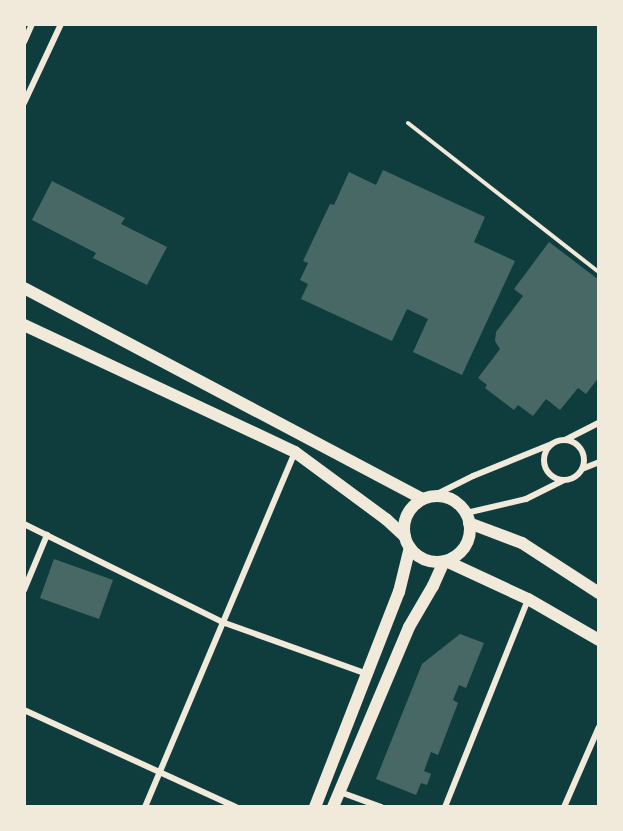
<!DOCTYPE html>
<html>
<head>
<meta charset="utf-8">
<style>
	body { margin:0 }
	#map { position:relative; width:623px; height:831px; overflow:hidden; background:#0f3d3e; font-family:"Fira Sans Condensed",sans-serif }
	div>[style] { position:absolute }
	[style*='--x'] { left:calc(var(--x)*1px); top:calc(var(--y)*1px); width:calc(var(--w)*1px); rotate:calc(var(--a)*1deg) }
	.building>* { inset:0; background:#486865 }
	.service>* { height:4px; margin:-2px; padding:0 2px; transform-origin:2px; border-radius:2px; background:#f1e9da }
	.minor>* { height:6px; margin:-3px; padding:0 3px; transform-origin:3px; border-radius:3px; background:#f1e9da }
	.minor>.ring { margin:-3px; padding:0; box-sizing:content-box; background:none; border:6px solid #f1e9da; border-radius:50% }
	.secondary>* { height:12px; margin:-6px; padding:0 6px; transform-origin:6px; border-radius:6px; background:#f1e9da }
	.primary>* { height:12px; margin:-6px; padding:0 6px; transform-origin:6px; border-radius:6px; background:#f1e9da }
	.primary>.ring { margin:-6px; padding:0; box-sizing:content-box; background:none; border:12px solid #f1e9da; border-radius:50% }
	span { translate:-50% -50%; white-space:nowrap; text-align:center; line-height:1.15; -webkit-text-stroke:6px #f1e9da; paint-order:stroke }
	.frame { position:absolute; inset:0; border:26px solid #f1e9da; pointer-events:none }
</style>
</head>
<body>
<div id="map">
	<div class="building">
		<div style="clip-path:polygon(383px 170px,485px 217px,474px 242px,515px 261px,462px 375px,413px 352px,428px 319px,407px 309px,392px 341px,301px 299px,308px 284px,300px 280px,308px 263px,303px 261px,330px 204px,334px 205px,349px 172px,376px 185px)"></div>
		<div style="clip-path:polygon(52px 181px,125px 218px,121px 224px,167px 247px,147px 285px,93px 258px,96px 253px,32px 220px)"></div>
		<div style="clip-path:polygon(549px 242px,599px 280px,599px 377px,586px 394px,578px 388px,560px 410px,546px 399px,533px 416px,518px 405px,514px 410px,485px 388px,487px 385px,478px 378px,500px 349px,495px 341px,496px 332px,523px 296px,514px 289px)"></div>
		<div style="clip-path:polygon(54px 559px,113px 580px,99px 619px,40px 598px)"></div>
		<div style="clip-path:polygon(460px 634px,484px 643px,466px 688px,459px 685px,453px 700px,458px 703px,438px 755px,431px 752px,424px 771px,431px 774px,427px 785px,421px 783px,416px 795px,376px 779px,422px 664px)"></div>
	</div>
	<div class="service">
		<div style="--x:408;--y:123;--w:242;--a:38"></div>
	</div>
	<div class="minor">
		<div style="--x:24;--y:42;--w:20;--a:-66"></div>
		<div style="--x:24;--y:103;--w:87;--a:-64.9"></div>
		<div style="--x:565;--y:440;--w:38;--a:-27"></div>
		<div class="ring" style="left:544px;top:440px;width:34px;height:34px"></div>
		<div style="--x:582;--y:469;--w:18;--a:-22"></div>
		<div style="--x:433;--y:496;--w:45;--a:-26.6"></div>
		<div style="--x:473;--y:476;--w:85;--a:-22.1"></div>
		<div style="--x:466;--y:513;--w:62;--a:-13.1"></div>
		<div style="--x:526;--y:499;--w:42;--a:-26.6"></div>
		<div style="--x:24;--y:524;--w:221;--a:26.3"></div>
		<div style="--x:222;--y:622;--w:154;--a:19.7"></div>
		<div style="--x:24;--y:590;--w:60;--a:-67.3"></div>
		<div style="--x:24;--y:710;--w:233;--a:24.6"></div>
		<div style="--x:340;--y:792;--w:44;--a:20.1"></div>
		<div style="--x:145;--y:807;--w:385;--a:-67.1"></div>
		<div style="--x:445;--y:807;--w:224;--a:-68.2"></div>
		<div style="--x:564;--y:807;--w:87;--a:-66.4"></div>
	</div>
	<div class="secondary">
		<div style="--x:469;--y:523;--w:57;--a:20.7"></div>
		<div style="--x:522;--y:543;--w:92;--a:33"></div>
		<div style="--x:446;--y:561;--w:90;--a:24.9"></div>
		<div style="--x:528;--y:599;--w:82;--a:30"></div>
	</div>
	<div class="primary">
		<div style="--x:24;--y:288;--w:451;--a:27.9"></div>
		<div style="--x:24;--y:325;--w:299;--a:25.1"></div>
		<div style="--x:295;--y:452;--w:113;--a:36.4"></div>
		<div style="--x:386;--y:519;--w:26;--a:43"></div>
		<div class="ring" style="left:404px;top:496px;width:54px;height:54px"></div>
		<div style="--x:315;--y:807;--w:231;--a:-68.7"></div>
		<div style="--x:399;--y:592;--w:46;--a:-76.3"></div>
		<div style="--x:333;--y:807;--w:195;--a:-67.1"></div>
		<div style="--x:409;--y:627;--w:48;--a:-59.7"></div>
		<div style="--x:433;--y:586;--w:27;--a:-66"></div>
	</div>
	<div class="frame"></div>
</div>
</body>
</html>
